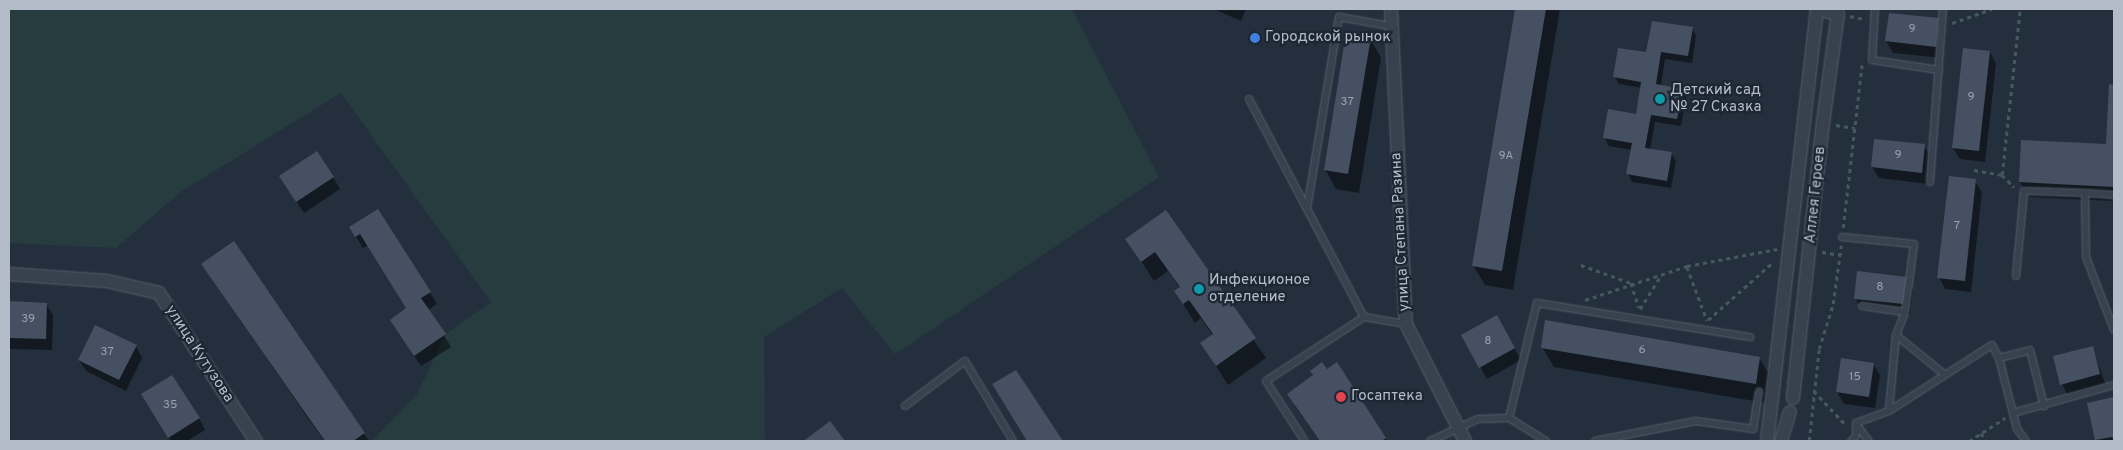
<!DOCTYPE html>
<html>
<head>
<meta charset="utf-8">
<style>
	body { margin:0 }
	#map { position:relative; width:2123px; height:450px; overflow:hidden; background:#242f3e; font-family:Overpass,sans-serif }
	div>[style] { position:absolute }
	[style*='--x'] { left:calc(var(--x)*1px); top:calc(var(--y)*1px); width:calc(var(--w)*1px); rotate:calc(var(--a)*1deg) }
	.green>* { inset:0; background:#263c3f }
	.shadow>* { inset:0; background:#0007 }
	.building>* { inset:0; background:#455162 }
	.path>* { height:2.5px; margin-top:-1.25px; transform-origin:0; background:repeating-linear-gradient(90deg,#44595c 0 4px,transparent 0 8px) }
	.roads { filter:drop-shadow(0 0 1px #565f6c) drop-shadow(0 0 1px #565f6c) }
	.lane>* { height:6px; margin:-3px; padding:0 3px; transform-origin:3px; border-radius:3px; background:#38414e }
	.street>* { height:12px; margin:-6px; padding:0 6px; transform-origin:6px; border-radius:6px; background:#38414e }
	.dots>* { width:14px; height:14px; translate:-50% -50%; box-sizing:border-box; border:2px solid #1d2633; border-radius:50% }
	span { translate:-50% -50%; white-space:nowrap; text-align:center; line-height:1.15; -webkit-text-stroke:4.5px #1d2633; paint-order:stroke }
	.number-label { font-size:12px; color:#98a1af }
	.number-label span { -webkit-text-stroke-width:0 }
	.poi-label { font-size:15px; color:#b4bcc9 }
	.left { translate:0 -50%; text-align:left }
	.street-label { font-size:15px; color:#b4bcc9 }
	.frame { position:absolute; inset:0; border:10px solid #b4bcc9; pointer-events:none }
</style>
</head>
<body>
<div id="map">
	<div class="green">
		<div style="clip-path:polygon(9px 9px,1072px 9px,1159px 177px,895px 354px,842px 288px,764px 337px,765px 441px,372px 441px,417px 394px,446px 334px,491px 302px,341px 93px,182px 191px,116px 248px,9px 243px)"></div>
	</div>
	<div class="shadow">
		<div style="clip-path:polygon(1214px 9px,1246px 9px,1241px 21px)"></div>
		<div style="clip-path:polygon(1516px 9px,1560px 9px,1513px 290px,1485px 285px,1473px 265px)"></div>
		<div style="clip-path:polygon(1938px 20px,1945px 31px,1942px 58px,1893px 53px,1886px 41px)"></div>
		<div style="clip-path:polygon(1692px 28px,1696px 36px,1692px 63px,1665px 59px,1661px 86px,1682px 90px,1686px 97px,1681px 126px,1655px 122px,1650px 150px,1671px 153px,1676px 161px,1671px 188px,1632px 182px,1628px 174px,1632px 150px,1609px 146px,1605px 138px,1637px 115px,1642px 88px,1619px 84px,1615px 77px)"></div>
		<div style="clip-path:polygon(1370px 38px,1381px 58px,1359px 193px,1336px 189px,1325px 169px)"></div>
		<div style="clip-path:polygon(1990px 52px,1996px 64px,1985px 162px,1960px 159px,1953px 148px)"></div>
		<div style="clip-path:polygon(2110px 86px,2114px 86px,2114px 201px,2029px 197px,2020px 182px,2022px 142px,2107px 146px)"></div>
		<div style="clip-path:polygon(1924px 146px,1931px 157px,1928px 184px,1879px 178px,1872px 167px)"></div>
		<div style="clip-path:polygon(333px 177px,340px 189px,304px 213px,287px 188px)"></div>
		<div style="clip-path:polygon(1975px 181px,1982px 192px,1971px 292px,1945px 289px,1939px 277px)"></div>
		<div style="clip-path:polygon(378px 210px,437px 304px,428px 310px,451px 347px,421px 366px,398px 331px,408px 309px,368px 245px,363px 248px,351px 228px)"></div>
		<div style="clip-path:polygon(1166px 212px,1266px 358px,1228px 385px,1202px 344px,1213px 336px,1201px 318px,1195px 323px,1175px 291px,1180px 288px,1168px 271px,1154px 281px,1127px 239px)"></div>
		<div style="clip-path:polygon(202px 265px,364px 434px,369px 441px,324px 441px)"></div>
		<div style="clip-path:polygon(1906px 278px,1913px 290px,1910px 315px,1862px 310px,1855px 298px)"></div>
		<div style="clip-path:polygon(9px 302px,46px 304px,53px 315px,52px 350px,9px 349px)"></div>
		<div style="clip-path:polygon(1496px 317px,1521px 360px,1487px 379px,1463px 335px)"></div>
		<div style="clip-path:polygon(136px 346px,142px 358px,126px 391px,86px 371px,79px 360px)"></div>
		<div style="clip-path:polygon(1542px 347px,1759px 358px,1771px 377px,1766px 403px,1554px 367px)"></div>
		<div style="clip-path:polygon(2092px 347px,2106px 386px,2068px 396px,2062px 384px)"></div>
		<div style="clip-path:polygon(1337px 364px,1387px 441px,1320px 441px,1295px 406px)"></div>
		<div style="clip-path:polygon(1873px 364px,1880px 375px,1875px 408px,1844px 404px,1837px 392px)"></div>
		<div style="clip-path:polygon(2114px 398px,2114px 441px,2097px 441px,2088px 404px)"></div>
		<div style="clip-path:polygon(149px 406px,199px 418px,205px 430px,187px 441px,171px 441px)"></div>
	</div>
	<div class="building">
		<div style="clip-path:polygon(1515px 9px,1546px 9px,1502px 271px,1472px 266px)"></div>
		<div style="clip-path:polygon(1889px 13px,1939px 18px,1936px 47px,1885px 41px)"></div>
		<div style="clip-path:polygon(1652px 21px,1693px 27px,1688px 56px,1661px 52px,1656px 84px,1683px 89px,1677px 119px,1651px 115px,1645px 148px,1672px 152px,1667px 181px,1626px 174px,1632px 143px,1603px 138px,1608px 109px,1636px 114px,1641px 82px,1613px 77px,1618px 48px,1646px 52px)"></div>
		<div style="clip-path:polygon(1346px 33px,1371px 37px,1348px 174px,1324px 170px)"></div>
		<div style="clip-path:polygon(1963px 48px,1990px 51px,1979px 151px,1952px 148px)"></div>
		<div style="clip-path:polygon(2109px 84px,2114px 85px,2114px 187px,2019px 182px,2021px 140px,2106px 144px)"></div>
		<div style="clip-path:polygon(1874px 139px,1925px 144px,1922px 173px,1871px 167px)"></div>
		<div style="clip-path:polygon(317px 151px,334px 177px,296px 202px,279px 176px)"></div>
		<div style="clip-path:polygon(1949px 176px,1976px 179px,1965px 281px,1937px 278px)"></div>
		<div style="clip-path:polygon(378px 209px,431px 292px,421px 298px,446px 334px,414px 356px,390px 320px,406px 308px,360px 234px,355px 237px,349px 227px)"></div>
		<div style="clip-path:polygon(1166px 210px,1256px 338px,1216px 366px,1200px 343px,1213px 334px,1189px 300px,1183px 304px,1174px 291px,1180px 287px,1155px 252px,1141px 262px,1125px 239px)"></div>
		<div style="clip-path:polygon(234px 241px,365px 433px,353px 441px,325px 441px,201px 264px)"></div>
		<div style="clip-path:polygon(1857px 271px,1907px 277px,1904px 304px,1854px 299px)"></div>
		<div style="clip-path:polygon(9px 301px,47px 303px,46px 339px,9px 338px)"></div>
		<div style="clip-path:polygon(1497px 315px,1515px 348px,1479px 368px,1461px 335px)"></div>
		<div style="clip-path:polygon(1545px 320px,1760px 357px,1756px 384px,1541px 348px)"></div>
		<div style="clip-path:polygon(95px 325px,137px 345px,119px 380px,78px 360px)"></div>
		<div style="clip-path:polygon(2093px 346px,2100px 374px,2060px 385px,2053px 356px)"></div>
		<div style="clip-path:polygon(1841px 358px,1874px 363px,1869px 397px,1836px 392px)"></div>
		<div style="clip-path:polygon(1322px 362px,1327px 369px,1337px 362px,1386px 438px,1382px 441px,1320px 441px,1287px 394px,1313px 375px,1310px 371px)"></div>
		<div style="clip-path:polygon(1016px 370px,1063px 441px,1027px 441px,992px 384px)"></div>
		<div style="clip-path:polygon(172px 375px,200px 418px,168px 438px,141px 394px)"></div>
		<div style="clip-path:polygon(2114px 397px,2114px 441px,2112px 437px,2095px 440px,2087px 403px)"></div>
		<div style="clip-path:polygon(830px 421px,845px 441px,806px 441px,805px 440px)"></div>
	</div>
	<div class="path">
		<div style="--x:1850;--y:16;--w:14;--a:12"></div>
		<div style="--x:1952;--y:23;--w:42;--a:-19.3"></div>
		<div style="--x:1836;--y:125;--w:19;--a:9"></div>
		<div style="--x:1974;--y:170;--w:28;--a:10"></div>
		<div style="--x:2002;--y:175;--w:17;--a:45"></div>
		<div style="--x:2002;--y:175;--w:167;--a:-83.8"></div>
		<div style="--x:1843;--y:228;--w:164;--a:-83.4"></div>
		<div style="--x:1822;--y:252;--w:18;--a:9"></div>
		<div style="--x:1581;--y:265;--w:53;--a:19.8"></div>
		<div style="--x:1631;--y:283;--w:26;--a:72"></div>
		<div style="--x:1687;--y:267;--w:57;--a:69.3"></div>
		<div style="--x:1585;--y:300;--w:108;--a:-18.4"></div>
		<div style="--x:1687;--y:266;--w:92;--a:-10.7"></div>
		<div style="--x:1640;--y:309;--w:39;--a:-58"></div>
		<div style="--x:1708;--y:320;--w:87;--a:-41.7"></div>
		<div style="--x:1814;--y:391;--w:47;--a:46.7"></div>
		<div style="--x:1982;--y:433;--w:8;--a:83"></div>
		<div style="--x:1809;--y:441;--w:93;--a:-83.8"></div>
		<div style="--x:1819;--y:349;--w:47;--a:-72.7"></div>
		<div style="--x:1833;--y:304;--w:59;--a:-82.1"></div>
		<div style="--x:1969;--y:441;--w:43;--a:-32.6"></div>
	</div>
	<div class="roads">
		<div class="lane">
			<div style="--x:1875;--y:9;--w:51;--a:93.4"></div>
			<div style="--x:1872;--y:60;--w:68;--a:8.5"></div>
			<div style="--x:1249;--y:99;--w:246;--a:62.2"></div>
			<div style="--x:1364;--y:317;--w:43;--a:9.5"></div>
			<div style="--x:1930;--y:182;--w:173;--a:-85.7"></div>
			<div style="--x:2114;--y:195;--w:29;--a:-176"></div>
			<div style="--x:2085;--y:193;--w:64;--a:89.1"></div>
			<div style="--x:2086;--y:257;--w:78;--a:69"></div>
			<div style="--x:1307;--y:208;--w:194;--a:-80.5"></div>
			<div style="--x:1339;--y:17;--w:52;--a:10"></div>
			<div style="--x:1842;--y:237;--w:72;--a:5.6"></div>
			<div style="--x:1914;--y:244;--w:69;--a:97.5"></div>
			<div style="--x:1905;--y:312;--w:25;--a:111"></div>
			<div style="--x:1896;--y:335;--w:76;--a:95.3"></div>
			<div style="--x:2016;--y:276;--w:85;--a:-84.6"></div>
			<div style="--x:2024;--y:191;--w:61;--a:1.9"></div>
			<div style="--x:1862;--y:306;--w:43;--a:7.9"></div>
			<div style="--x:1896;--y:335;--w:62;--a:39.1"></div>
			<div style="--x:1999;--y:358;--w:32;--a:-14"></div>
			<div style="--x:2030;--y:350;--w:58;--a:76"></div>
			<div style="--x:905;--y:406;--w:75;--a:-36.9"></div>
			<div style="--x:965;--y:361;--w:93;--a:59"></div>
			<div style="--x:2013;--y:413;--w:105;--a:-15.5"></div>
			<div style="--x:1509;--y:418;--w:118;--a:-76.3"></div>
			<div style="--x:1537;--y:303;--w:216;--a:9.1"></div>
			<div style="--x:1856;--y:424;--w:21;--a:53"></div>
			<div style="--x:1304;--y:440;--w:70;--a:-122.8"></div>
			<div style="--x:1266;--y:381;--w:117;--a:-33.1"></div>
			<div style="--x:1430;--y:441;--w:53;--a:-24.6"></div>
			<div style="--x:1478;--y:419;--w:31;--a:-2"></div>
			<div style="--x:1509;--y:418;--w:44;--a:31.9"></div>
			<div style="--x:1595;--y:441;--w:103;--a:-11.2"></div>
			<div style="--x:1696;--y:421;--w:58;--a:8"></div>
			<div style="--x:1753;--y:429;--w:38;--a:-81"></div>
			<div style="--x:1851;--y:441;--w:7;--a:-45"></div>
			<div style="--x:1856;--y:436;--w:13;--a:-90"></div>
			<div style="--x:1856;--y:423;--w:35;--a:-20"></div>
			<div style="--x:1889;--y:411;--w:122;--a:-32.7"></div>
			<div style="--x:1992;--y:345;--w:15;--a:62"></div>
			<div style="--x:1999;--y:358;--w:73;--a:75.8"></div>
			<div style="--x:2017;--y:429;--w:15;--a:53"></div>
		</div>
		<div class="street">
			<div style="--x:1391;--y:9;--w:315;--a:87.3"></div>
			<div style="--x:1406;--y:324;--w:131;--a:63.2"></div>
			<div style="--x:9;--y:274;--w:98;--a:4.1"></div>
			<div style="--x:107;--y:281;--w:53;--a:13"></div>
			<div style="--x:159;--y:293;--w:177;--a:56.8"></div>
			<div style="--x:1793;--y:398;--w:277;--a:-83.8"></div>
			<div style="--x:1823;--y:123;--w:110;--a:-82.2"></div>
			<div style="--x:1838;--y:14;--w:22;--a:-167"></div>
			<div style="--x:1767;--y:441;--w:435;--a:-83.4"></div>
			<div style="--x:1781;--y:441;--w:30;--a:-73"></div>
		</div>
	</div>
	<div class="dots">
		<div style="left:1255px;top:38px;background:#3f7fe0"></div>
		<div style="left:1660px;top:99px;background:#0f9aa8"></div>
		<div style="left:1199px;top:289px;background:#0f9aa8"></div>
		<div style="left:1341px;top:397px;background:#e0444e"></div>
	</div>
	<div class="number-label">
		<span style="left:1912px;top:30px">9</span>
		<span style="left:1971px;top:98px">9</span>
		<span style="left:1347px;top:103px">37</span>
		<span style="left:1898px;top:156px">9</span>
		<span style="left:1506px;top:157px">9А</span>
		<span style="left:1957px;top:227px">7</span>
		<span style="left:1880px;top:288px">8</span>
		<span style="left:28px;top:320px">39</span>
		<span style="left:1488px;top:342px">8</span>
		<span style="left:1642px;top:351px">6</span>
		<span style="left:107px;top:353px">37</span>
		<span style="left:1855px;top:378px">15</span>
		<span style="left:170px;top:406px">35</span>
	</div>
	<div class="poi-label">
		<span class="left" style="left:1265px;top:38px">Городской рынок</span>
		<span class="left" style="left:1670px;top:99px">Детский сад<br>№ 27 Сказка</span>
		<span class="left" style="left:1209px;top:289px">Инфекционое<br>отделение</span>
		<span class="left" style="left:1351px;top:397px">Госаптека</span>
	</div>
	<div class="street-label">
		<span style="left:1816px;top:195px;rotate:-84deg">Аллея Героев</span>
		<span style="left:1401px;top:232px;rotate:-93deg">улица Степана Разина</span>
		<span style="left:199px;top:354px;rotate:57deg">улица Кутузова</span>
	</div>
	<div class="frame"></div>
</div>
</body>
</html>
